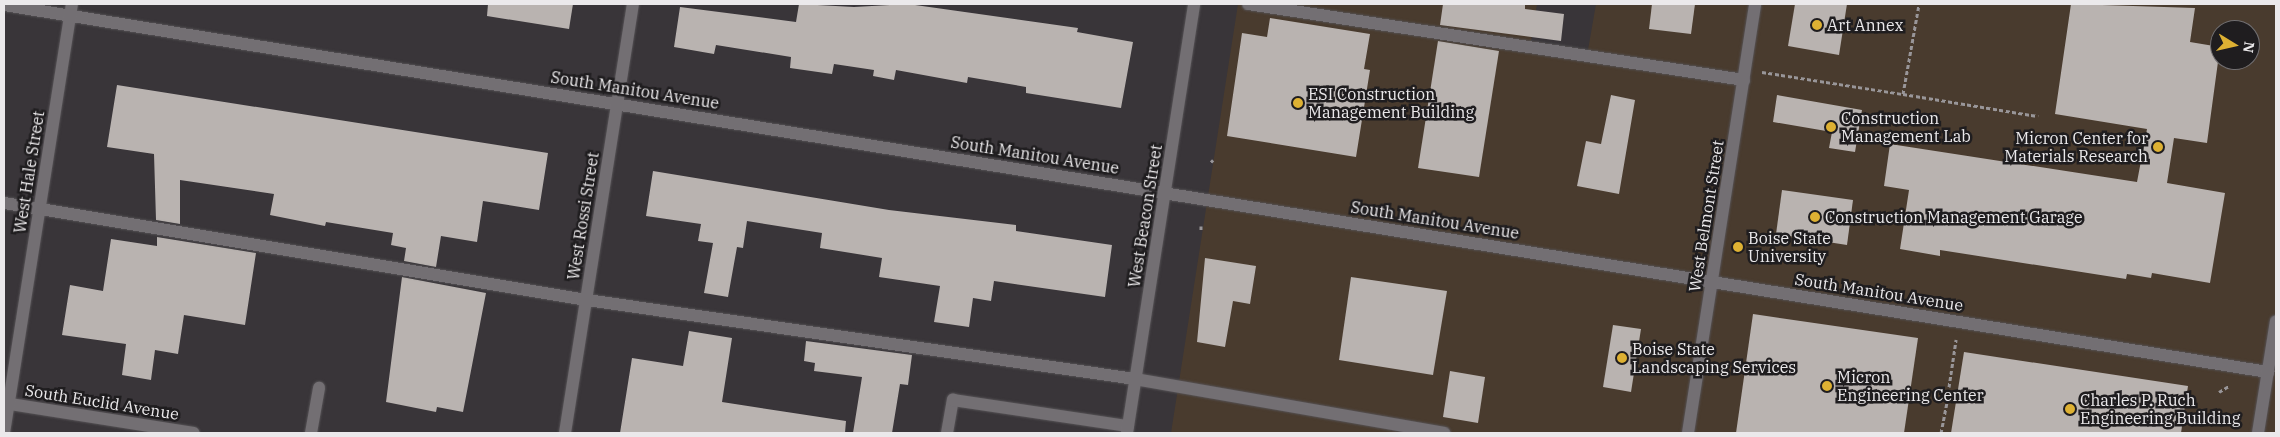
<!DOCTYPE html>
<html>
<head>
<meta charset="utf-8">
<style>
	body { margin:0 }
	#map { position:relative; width:2280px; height:437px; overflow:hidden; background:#393539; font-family:"IBM Plex Serif",serif }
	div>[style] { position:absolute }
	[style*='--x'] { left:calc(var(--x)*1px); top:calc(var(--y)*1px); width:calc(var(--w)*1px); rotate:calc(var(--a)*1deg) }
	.education>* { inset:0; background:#493b2e }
	.building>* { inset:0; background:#b9b3b0 }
	.path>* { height:3px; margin-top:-1.5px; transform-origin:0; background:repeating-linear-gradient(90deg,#999699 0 4px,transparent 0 6.5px) }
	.roads { filter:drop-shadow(0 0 1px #555255) drop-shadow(0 0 1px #555255) }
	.service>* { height:12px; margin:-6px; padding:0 6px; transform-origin:6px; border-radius:6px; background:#736f73 }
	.minor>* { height:12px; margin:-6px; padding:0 6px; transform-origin:6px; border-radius:6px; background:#736f73 }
	.tertiary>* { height:12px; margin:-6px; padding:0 6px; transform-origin:6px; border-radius:6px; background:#736f73 }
	.dots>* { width:14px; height:14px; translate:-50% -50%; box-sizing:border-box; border:2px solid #1f1d1f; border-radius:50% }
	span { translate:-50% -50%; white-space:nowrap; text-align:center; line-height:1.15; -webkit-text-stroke:5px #1f1d1f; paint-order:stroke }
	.poi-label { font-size:16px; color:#ebe9eb }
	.left { translate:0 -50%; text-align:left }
	.right { translate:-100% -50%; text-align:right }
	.street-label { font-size:16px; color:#ebe9eb }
	.frame { position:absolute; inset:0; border:5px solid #ebe9eb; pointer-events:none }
	.north { position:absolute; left:2210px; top:20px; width:50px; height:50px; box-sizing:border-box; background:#1f1d1f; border:1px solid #716f71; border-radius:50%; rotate:99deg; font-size:14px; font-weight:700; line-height:20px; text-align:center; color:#ebe9eb }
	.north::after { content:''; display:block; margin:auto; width:18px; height:22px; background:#deb133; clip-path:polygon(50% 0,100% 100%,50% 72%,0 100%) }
</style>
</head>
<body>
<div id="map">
	<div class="education">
		<div style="clip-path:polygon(evenodd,1238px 4px,1537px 4px,1531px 41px,1588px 50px,1596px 4px,2276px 4px,2276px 433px,1171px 433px,1238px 4px,2220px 30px,2250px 30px,2250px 60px,2220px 60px,2220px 30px)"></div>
	</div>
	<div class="building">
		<div style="clip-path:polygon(488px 4px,573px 4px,569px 29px,487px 16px)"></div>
		<div style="clip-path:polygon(799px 4px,854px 7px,908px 4px,1078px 28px,1077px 32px,1133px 42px,1121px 108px,1026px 93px,1026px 87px,968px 77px,967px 83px,896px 70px,894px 80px,873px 76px,874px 70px,834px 64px,832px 74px,790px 68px,791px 57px,716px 45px,714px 54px,674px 47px,680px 7px,796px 22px)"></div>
		<div style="clip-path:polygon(1443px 4px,1525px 4px,1525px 9px,1564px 14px,1561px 41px,1440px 25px)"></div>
		<div style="clip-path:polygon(1652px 4px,1695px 4px,1691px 34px,1649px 29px)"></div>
		<div style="clip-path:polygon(1795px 4px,1847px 4px,1839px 55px,1788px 46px)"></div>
		<div style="clip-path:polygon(2071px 4px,2195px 8px,2190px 42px,2220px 47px,2207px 143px,2174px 138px,2167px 183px,2225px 193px,2210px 283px,2152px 273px,2151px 278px,2127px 274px,2126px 279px,1940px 250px,1940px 256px,1900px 249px,1909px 190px,1884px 186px,1890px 144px,2137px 182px,2147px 129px,2055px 114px)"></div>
		<div style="clip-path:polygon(1270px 18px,1370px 34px,1364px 69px,1370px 70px,1356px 157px,1227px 136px,1242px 33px,1267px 37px)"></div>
		<div style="clip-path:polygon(1438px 41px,1499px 51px,1479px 177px,1418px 168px)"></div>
		<div style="clip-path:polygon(117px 85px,548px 153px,539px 210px,483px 201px,477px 242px,441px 236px,436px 267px,404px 261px,406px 248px,391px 245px,393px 233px,326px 222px,325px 226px,270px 215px,274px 194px,180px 180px,180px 224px,156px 220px,154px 154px,107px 147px)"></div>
		<div style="clip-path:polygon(1611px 95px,1635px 100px,1619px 194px,1577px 186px,1586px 141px,1601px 144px)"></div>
		<div style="clip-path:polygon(1777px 95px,1862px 110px,1855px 152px,1829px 148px,1832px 132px,1773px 122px)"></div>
		<div style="clip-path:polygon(653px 171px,889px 210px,1016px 225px,1016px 231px,1112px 245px,1105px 297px,994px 281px,991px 301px,973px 298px,969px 327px,934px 322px,940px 286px,879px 277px,882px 258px,820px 248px,822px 233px,747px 221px,743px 248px,737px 247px,728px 297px,704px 293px,713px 243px,698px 241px,701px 224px,646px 216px)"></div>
		<div style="clip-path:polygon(1782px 190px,1853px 200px,1847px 245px,1776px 234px)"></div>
		<div style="clip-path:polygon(157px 237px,256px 253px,245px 325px,184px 315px,178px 354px,155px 350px,151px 380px,122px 375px,126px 344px,62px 335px,70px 285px,103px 291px,111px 239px,157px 246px)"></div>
		<div style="clip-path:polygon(1205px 258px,1256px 266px,1250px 304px,1233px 301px,1225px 347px,1197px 342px)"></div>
		<div style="clip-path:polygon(402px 277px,486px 293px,463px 412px,437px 407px,436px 412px,386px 402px)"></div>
		<div style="clip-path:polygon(1351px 277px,1447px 291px,1433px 375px,1339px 360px)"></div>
		<div style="clip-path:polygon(1753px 314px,1918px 338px,1904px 433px,1736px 433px)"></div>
		<div style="clip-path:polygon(1613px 325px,1641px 329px,1631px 392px,1603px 387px)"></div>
		<div style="clip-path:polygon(689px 331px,732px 338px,722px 402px,846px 421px,845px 433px,620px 433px,632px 358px,683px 366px)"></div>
		<div style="clip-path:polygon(806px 341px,912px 355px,908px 385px,900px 384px,892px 433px,853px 433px,862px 377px,814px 371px,815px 363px,804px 361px)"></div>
		<div style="clip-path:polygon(1964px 352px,2188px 386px,2181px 433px,1951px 433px)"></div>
		<div style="clip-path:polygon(1450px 371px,1485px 377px,1478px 423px,1443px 417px)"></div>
	</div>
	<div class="path">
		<div style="--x:1762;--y:72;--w:143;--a:8.9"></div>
		<div style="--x:1903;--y:94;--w:91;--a:-79.9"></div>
		<div style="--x:1903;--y:94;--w:137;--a:9.3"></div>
		<div style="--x:1211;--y:162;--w:3;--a:-45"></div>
		<div style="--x:1201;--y:226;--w:4;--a:90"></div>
		<div style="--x:1949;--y:387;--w:48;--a:-81.5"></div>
		<div style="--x:2219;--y:392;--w:12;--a:-31"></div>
		<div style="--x:1941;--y:433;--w:33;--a:-79"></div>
	</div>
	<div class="roads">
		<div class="service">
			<div style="--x:1248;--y:4;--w:502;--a:8.71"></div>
			<div style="--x:4;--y:203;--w:591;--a:9.45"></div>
			<div style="--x:587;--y:300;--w:554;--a:8.2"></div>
			<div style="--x:1135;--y:379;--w:314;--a:9.9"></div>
			<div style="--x:311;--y:433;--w:46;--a:-79.9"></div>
			<div style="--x:947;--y:433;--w:34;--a:-80"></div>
			<div style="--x:953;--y:400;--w:177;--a:8.5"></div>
		</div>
		<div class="minor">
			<div style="--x:4;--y:5;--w:2294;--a:9.21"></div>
			<div style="--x:4;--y:403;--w:192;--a:9"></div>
			<div style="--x:4;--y:433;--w:434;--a:-81"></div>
			<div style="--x:565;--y:433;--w:434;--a:-81"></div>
			<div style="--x:1688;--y:433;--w:434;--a:-81.1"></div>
		</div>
		<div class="tertiary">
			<div style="--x:1127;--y:433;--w:434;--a:-81.1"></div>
			<div style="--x:2258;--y:433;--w:113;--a:-80.9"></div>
		</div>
	</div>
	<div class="dots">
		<div style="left:1817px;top:25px;background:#deb133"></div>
		<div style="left:1298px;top:103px;background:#deb133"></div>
		<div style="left:1831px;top:127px;background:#deb133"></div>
		<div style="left:2158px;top:147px;background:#deb133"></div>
		<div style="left:1815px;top:217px;background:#deb133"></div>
		<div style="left:1738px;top:247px;background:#deb133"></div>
		<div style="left:1622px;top:358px;background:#deb133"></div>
		<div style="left:1827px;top:386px;background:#deb133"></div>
		<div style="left:2070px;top:409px;background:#deb133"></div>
	</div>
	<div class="poi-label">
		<span class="left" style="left:1827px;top:25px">Art Annex</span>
		<span class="left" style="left:1308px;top:103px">ESI Construction<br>Management Building</span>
		<span class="left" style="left:1841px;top:127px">Construction<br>Management Lab</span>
		<span class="right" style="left:2148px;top:147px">Micron Center for<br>Materials Research</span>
		<span class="left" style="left:1825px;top:217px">Construction Management Garage</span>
		<span class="left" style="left:1748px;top:247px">Boise State<br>University</span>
		<span class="left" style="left:1632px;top:358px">Boise State<br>Landscaping Services</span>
		<span class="left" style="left:1837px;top:386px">Micron<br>Engineering Center</span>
		<span class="left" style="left:2080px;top:409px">Charles P. Ruch<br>Engineering Building</span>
	</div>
	<div class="street-label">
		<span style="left:635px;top:90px;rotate:9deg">South Manitou Avenue</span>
		<span style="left:1035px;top:155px;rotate:9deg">South Manitou Avenue</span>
		<span style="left:29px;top:172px;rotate:-81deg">West Hale Street</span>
		<span style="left:583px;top:216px;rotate:-81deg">West Rossi Street</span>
		<span style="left:1145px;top:216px;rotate:-81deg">West Beacon Street</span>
		<span style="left:1706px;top:216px;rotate:-81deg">West Belmont Street</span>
		<span style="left:1435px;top:220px;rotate:9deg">South Manitou Avenue</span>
		<span style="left:1879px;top:292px;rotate:9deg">South Manitou Avenue</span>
		<span style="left:102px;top:402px;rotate:9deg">South Euclid Avenue</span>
	</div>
	<div class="frame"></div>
	<div class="north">N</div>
</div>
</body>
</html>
